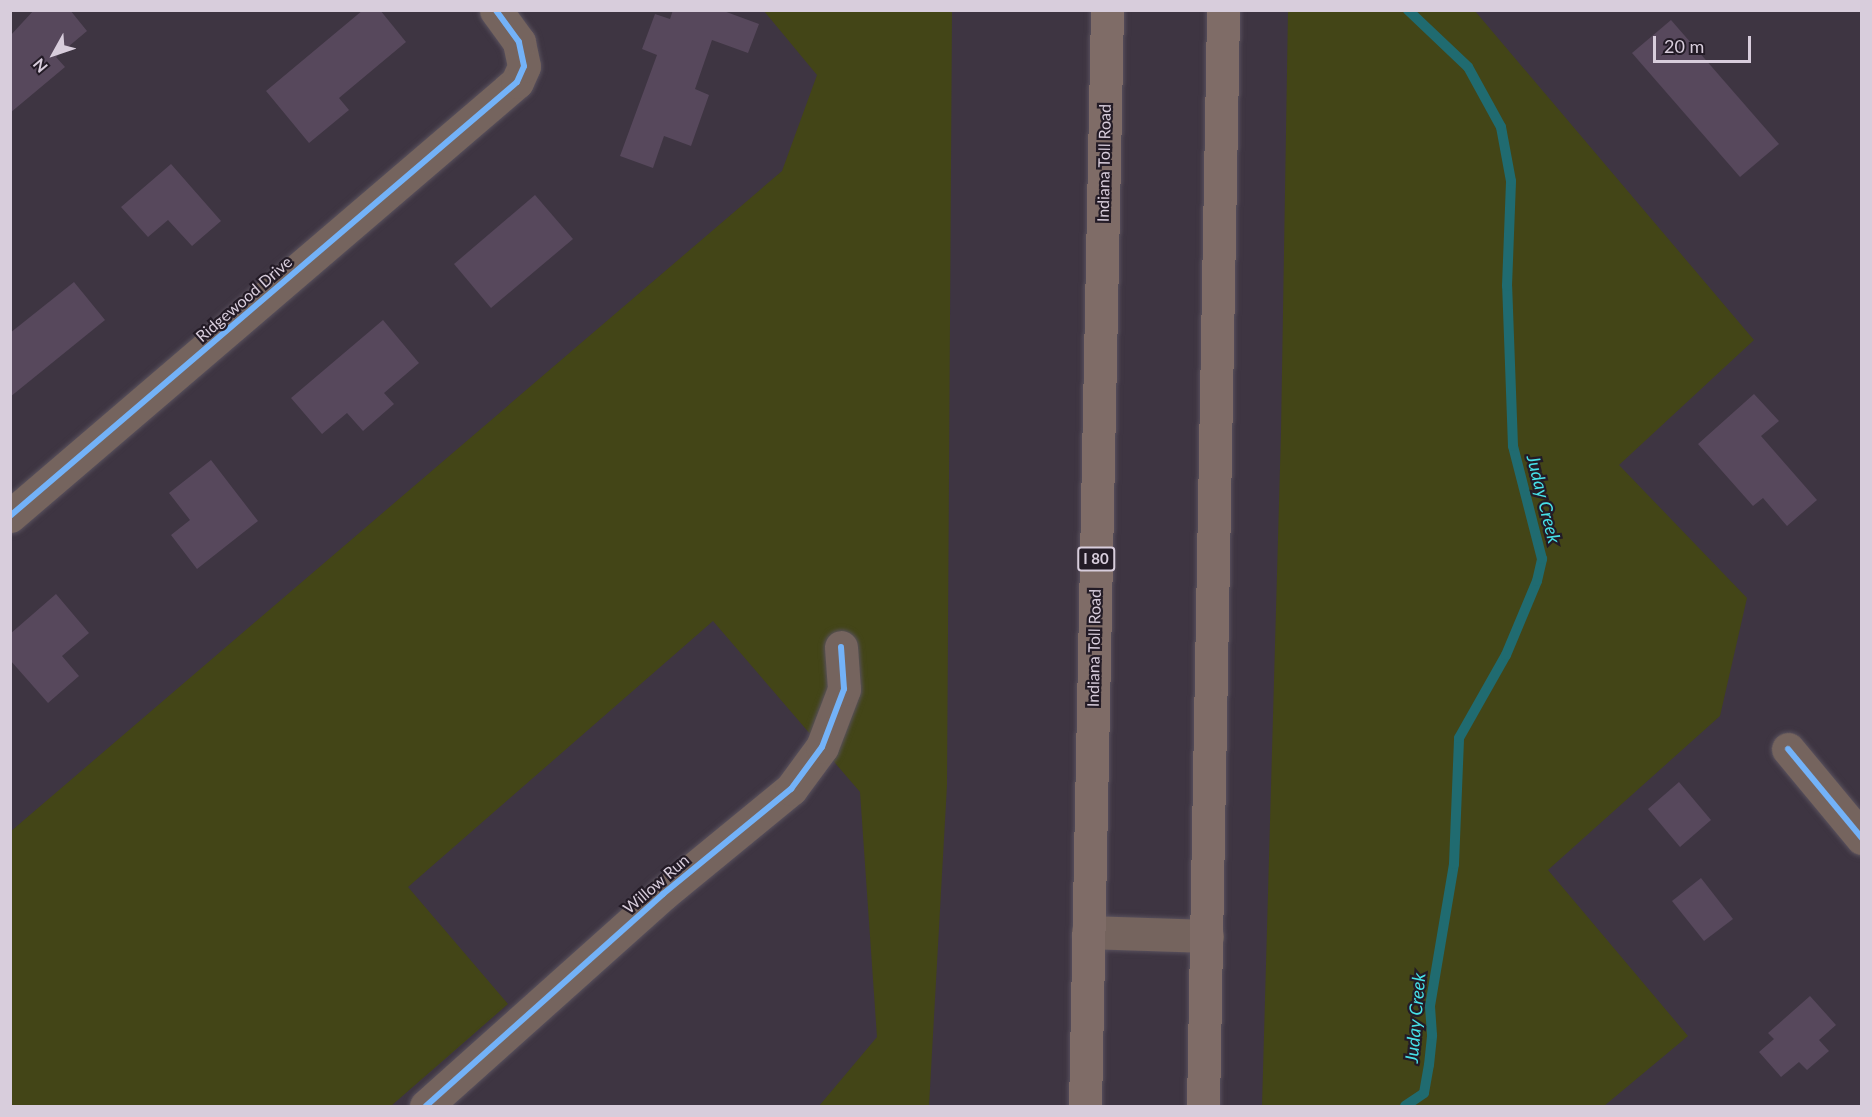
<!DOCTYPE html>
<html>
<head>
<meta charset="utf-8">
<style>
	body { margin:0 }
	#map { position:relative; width:1872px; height:1117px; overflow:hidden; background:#3e3542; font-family:Lato,sans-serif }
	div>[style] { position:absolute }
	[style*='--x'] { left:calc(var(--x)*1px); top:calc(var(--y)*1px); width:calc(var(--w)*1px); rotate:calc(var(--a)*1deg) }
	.green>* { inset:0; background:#434517 }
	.stream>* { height:10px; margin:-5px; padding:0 5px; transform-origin:5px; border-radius:5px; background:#206b70 }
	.building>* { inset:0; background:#57485c }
	.roads { filter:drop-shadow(0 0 2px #59515d) drop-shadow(0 0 2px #59515d) }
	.minor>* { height:33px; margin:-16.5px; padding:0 16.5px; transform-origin:16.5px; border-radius:16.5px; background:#75645e }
	.highway>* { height:33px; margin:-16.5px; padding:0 16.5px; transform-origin:16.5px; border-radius:16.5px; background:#7f6c67 }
	.cycleway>* { height:6px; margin:-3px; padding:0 3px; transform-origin:3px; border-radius:3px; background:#73b2f8 }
	span { translate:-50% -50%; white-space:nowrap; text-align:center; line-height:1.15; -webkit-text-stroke:4.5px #231b26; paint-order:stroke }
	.shield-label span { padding:2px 4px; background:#231b26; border:2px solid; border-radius:4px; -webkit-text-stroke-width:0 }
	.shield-label { font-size:15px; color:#d8cddc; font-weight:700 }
	.street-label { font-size:16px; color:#d8cddc }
	.water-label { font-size:18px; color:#47e1e8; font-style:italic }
	.frame { position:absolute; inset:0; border:12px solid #d8cddc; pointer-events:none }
	.north { position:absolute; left:24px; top:24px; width:60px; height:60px; -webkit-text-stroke:4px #231b26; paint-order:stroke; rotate:230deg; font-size:16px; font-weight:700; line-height:24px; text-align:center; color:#d8cddc }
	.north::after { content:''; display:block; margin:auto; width:21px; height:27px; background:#d8cddc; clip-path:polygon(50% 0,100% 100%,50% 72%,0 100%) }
	.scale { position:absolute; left:1653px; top:36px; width:98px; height:27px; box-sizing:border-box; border:3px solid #d8cddc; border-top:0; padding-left:8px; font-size:18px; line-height:21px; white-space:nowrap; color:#d8cddc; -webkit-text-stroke:4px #231b26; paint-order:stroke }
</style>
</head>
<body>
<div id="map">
	<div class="green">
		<div style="clip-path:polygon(764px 11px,952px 11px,947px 785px,929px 1106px,819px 1106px,877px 1037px,860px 792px,713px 621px,408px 887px,508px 1004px,391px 1106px,11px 1106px,10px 832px,782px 171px,817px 75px)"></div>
		<div style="clip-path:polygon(1288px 11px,1475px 11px,1754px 340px,1619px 465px,1747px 598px,1720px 716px,1548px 870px,1688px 1036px,1604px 1106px,1262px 1106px,1281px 432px)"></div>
	</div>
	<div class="stream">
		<div style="--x:1405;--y:1106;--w:23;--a:-34"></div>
		<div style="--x:1424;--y:1093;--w:28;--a:-80"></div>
		<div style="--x:1429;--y:1065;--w:30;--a:-84"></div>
		<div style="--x:1432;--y:1035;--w:29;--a:-94"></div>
		<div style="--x:1430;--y:1006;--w:144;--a:-80.4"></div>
		<div style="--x:1454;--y:864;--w:126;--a:-87.7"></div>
		<div style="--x:1459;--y:738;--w:95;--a:-60.5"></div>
		<div style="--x:1506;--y:655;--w:80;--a:-67.3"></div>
		<div style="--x:1537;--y:581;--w:23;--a:-77"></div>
		<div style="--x:1542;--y:559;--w:117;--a:-104.4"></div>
		<div style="--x:1513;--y:446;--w:160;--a:-92.1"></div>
		<div style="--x:1507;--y:286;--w:105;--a:-87.8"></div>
		<div style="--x:1511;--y:181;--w:55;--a:-100.5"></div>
		<div style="--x:1501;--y:127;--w:68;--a:-118.8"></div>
		<div style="--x:1468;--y:67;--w:83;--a:-136.5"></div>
	</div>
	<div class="building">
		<div style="clip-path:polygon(34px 10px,70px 10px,87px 31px,56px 57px,65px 67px,10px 113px,10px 36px)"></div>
		<div style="clip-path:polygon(363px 10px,380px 10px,406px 42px,339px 98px,349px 110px,309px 143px,266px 91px)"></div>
		<div style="clip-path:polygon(673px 10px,721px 10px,759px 24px,748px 53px,712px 40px,695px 89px,709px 95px,691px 146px,664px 136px,653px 168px,620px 156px,657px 55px,642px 49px,655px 14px,670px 19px)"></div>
		<div style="clip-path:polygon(1671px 20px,1779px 144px,1740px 177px,1632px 53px)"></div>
		<div style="clip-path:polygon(171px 164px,221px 221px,192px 246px,168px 220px,148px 237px,121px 207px)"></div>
		<div style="clip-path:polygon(535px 195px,573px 239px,491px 308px,454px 264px)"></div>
		<div style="clip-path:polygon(74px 282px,105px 320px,10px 397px,10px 333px)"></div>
		<div style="clip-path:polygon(383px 320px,419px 363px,384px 393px,394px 404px,363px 431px,347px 413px,322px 434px,291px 398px)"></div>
		<div style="clip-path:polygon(1754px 394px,1779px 421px,1761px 436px,1817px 500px,1787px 526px,1763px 498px,1753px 506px,1698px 444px)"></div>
		<div style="clip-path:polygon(211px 460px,258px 521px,197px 569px,171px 535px,190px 520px,169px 493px)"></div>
		<div style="clip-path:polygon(56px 594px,89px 633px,62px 656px,79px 676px,48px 703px,10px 660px,10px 634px)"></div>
		<div style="clip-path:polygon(1679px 782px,1711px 820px,1680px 847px,1648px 809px)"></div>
		<div style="clip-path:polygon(1701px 878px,1733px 919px,1704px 941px,1672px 901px)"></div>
		<div style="clip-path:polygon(1810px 996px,1836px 1025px,1819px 1040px,1829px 1051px,1807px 1070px,1799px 1062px,1781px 1077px,1759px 1052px,1774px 1039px,1768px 1033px)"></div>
	</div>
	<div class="roads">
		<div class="minor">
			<div style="--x:10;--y:516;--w:667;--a:-40.56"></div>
			<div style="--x:517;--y:82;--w:17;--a:-66"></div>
			<div style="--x:524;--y:66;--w:25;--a:-102"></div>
			<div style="--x:519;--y:42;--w:39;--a:-126"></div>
			<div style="--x:1788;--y:749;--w:116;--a:50.3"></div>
			<div style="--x:1088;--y:932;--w:119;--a:1.9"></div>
			<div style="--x:426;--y:1106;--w:318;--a:-41.8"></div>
			<div style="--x:663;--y:894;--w:166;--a:-39.4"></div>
			<div style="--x:791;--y:789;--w:52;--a:-53.6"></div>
			<div style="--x:822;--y:747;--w:62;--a:-69.2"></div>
			<div style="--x:844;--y:689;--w:42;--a:-94.1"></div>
		</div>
		<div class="highway">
			<div style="--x:1085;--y:1106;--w:1096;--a:-88.85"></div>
			<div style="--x:1203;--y:1106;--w:1096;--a:-88.95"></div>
		</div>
	</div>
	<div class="cycleway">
		<div style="--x:10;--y:516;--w:667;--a:-40.56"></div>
		<div style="--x:517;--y:82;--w:17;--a:-66"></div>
		<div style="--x:524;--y:66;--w:25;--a:-102"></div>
		<div style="--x:519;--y:42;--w:39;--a:-126"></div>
		<div style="--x:1788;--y:749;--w:116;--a:50.3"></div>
		<div style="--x:426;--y:1106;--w:318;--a:-41.8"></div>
		<div style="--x:663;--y:894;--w:166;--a:-39.4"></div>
		<div style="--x:791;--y:789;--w:52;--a:-53.6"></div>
		<div style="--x:822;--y:747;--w:62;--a:-69.2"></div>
		<div style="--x:844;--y:689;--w:42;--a:-94.1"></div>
	</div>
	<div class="shield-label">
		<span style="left:1096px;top:559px">I 80</span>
	</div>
	<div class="street-label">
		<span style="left:1104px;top:163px;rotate:-89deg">Indiana Toll Road</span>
		<span style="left:244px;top:299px;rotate:-41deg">Ridgewood Drive</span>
		<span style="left:1094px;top:648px;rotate:-89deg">Indiana Toll Road</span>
		<span style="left:656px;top:884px;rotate:-41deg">Willow Run</span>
	</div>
	<div class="water-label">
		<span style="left:1544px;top:499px;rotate:76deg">Juday Creek</span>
		<span style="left:1415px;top:1018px;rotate:-85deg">Juday Creek</span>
	</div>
	<div class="frame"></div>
	<div class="north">N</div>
	<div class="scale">20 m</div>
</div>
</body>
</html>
